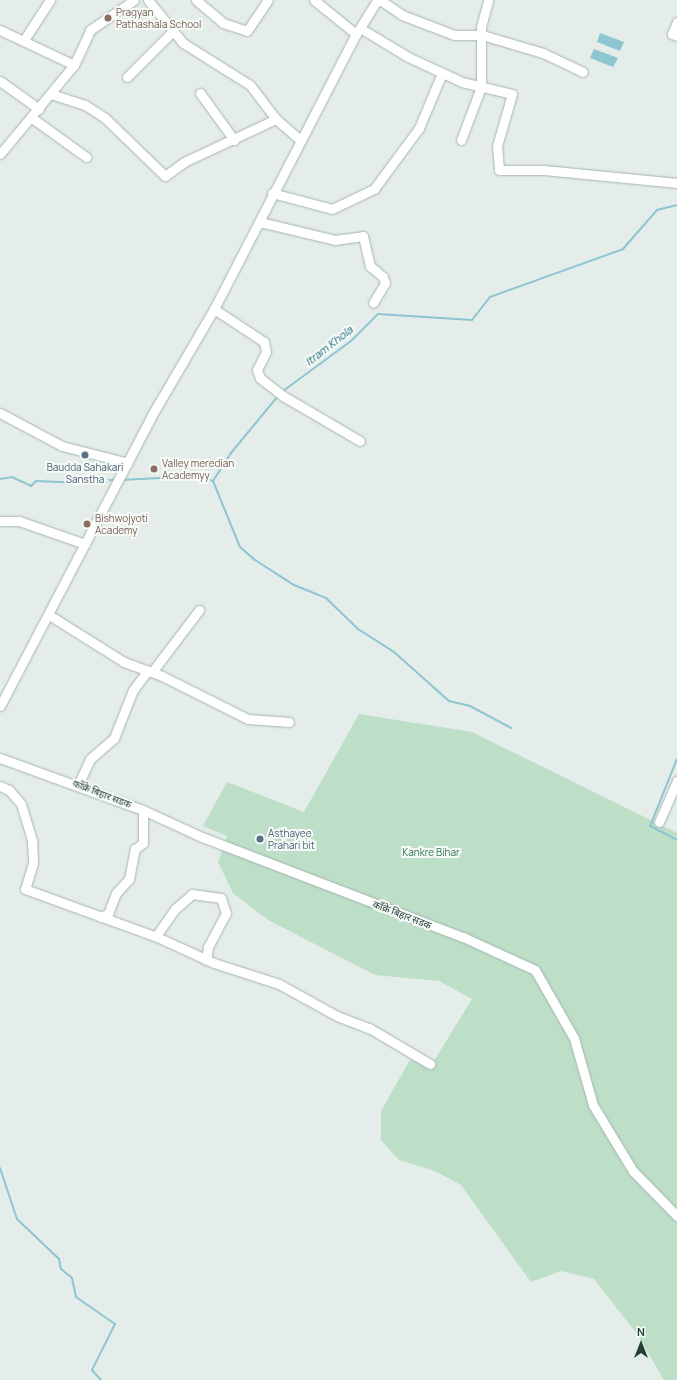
<!DOCTYPE html>
<html>
<head>
<meta charset="utf-8">
<style>
	body { margin:0 }
	#map { position:relative; width:677px; height:1380px; overflow:hidden; background:#e4ede9; font-family:Manrope,"Noto Sans Devanagari",sans-serif }
	div>[style] { position:absolute }
	[style*='--x'] { left:calc(var(--x)*1px); top:calc(var(--y)*1px); width:calc(var(--w)*1px); rotate:calc(var(--a)*1deg) }
	.green>* { inset:0; background:#bddec7 }
	.water>* { inset:0; background:#8dc5d1 }
	.stream>* { height:2px; margin:-1px; padding:0 1px; transform-origin:1px; border-radius:1px; background:#8dc5d1 }
	.roads { filter:drop-shadow(0 0 1px #a6b5b0) drop-shadow(0 0 1px #a6b5b0) }
	.minor>* { height:9px; margin:-4.5px; padding:0 4.5px; transform-origin:4.5px; border-radius:4.5px; background:#fff }
	.dots>* { width:11px; height:11px; translate:-50% -50%; box-sizing:border-box; border:2px solid #f5faf7; border-radius:50% }
	span { translate:-50% -50%; white-space:nowrap; text-align:center; line-height:1.15; -webkit-text-stroke:4px #f5faf7; paint-order:stroke }
	.education-label { font-size:10px; color:#785e54 }
	.left { translate:0 -50%; text-align:left }
	.service-label { font-size:10px; color:#4e5e75 }
	.street-label { font-size:10px; color:#233f38 }
	.park-label { font-size:10px; color:#2e754b }
	.water-label { font-size:11px; color:#1e687a; font-style:italic }
	.north { position:absolute; left:621px; top:1324px; width:40px; height:40px; -webkit-text-stroke:3px #f5faf7; paint-order:stroke; rotate:0deg; font-size:11px; font-weight:700; line-height:16px; text-align:center; color:#233f38 }
	.north::after { content:''; display:block; margin:auto; width:14px; height:18px; background:#233f38; clip-path:polygon(50% 0,100% 100%,50% 72%,0 100%) }
</style>
</head>
<body>
<div id="map">
	<div class="green">
		<div style="clip-path:polygon(359px 714px,472px 732px,677px 833px,677px 1380px,664px 1380px,637px 1334px,594px 1279px,561px 1271px,531px 1282px,461px 1185px,435px 1171px,399px 1160px,381px 1140px,381px 1111px,410px 1060px,431px 1066px,472px 999px,439px 981px,375px 975px,268px 920px,233px 893px,218px 862px,227px 836px,203px 826px,227px 782px,304px 812px)"></div>
	</div>
	<div class="water">
		<div style="clip-path:polygon(600px 33px,624px 42px,620px 51px,597px 42px)"></div>
		<div style="clip-path:polygon(594px 49px,618px 58px,613px 67px,590px 58px)"></div>
	</div>
	<div class="stream">
		<div style="--x:283;--y:391;--w:84;--a:-36.3"></div>
		<div style="--x:351;--y:341;--w:38;--a:-45"></div>
		<div style="--x:378;--y:314;--w:94;--a:3.7"></div>
		<div style="--x:472;--y:320;--w:29;--a:-52"></div>
		<div style="--x:490;--y:297;--w:141;--a:-19.8"></div>
		<div style="--x:623;--y:249;--w:52;--a:-48.9"></div>
		<div style="--x:657;--y:210;--w:21;--a:-14"></div>
		<div style="--x:0;--y:479;--w:12;--a:-9"></div>
		<div style="--x:12;--y:477;--w:21;--a:25"></div>
		<div style="--x:31;--y:486;--w:7;--a:-45"></div>
		<div style="--x:36;--y:481;--w:47;--a:2.4"></div>
		<div style="--x:83;--y:483;--w:31;--a:-6"></div>
		<div style="--x:120;--y:480;--w:79;--a:-2.9"></div>
		<div style="--x:199;--y:476;--w:15;--a:20"></div>
		<div style="--x:213;--y:481;--w:33;--a:-57"></div>
		<div style="--x:231;--y:453;--w:74;--a:-50.5"></div>
		<div style="--x:213;--y:481;--w:71;--a:67.8"></div>
		<div style="--x:240;--y:547;--w:20;--a:41"></div>
		<div style="--x:255;--y:560;--w:46;--a:32.7"></div>
		<div style="--x:294;--y:585;--w:35;--a:22"></div>
		<div style="--x:326;--y:598;--w:45;--a:44.1"></div>
		<div style="--x:358;--y:629;--w:43;--a:32.6"></div>
		<div style="--x:394;--y:652;--w:74;--a:41.7"></div>
		<div style="--x:449;--y:701;--w:22;--a:13"></div>
		<div style="--x:470;--y:706;--w:47;--a:28.2"></div>
		<div style="--x:677;--y:759;--w:72;--a:111.9"></div>
		<div style="--x:650;--y:826;--w:30;--a:27"></div>
		<div style="--x:0;--y:1168;--w:54;--a:71.6"></div>
		<div style="--x:17;--y:1219;--w:58;--a:43.6"></div>
		<div style="--x:59;--y:1259;--w:10;--a:79"></div>
		<div style="--x:61;--y:1269;--w:14;--a:39"></div>
		<div style="--x:72;--y:1278;--w:19;--a:78"></div>
		<div style="--x:76;--y:1297;--w:47;--a:34.7"></div>
		<div style="--x:115;--y:1324;--w:51;--a:116.6"></div>
		<div style="--x:92;--y:1370;--w:13;--a:48"></div>
	</div>
	<div class="roads">
		<div class="minor">
			<div style="--x:148;--y:0;--w:55;--a:50.9"></div>
			<div style="--x:183;--y:43;--w:79;--a:32.1"></div>
			<div style="--x:250;--y:85;--w:43;--a:52.6"></div>
			<div style="--x:276;--y:119;--w:33;--a:41"></div>
			<div style="--x:196;--y:0;--w:35;--a:40"></div>
			<div style="--x:223;--y:23;--w:25;--a:18"></div>
			<div style="--x:247;--y:31;--w:37;--a:-56"></div>
			<div style="--x:314;--y:0;--w:54;--a:39"></div>
			<div style="--x:380;--y:0;--w:27;--a:34"></div>
			<div style="--x:402;--y:15;--w:56;--a:21"></div>
			<div style="--x:454;--y:35;--w:28;--a:0"></div>
			<div style="--x:482;--y:35;--w:64;--a:16.4"></div>
			<div style="--x:543;--y:53;--w:44;--a:25.4"></div>
			<div style="--x:677;--y:22;--w:13;--a:113"></div>
			<div style="--x:672;--y:34;--w:5;--a:22"></div>
			<div style="--x:360;--y:28;--w:56;--a:31.1"></div>
			<div style="--x:408;--y:57;--w:60;--a:24.8"></div>
			<div style="--x:462;--y:82;--w:51;--a:13.5"></div>
			<div style="--x:512;--y:94;--w:54;--a:106.1"></div>
			<div style="--x:497;--y:146;--w:24;--a:85"></div>
			<div style="--x:499;--y:170;--w:45;--a:0"></div>
			<div style="--x:544;--y:170;--w:134;--a:5.6"></div>
			<div style="--x:0;--y:30;--w:82;--a:25.3"></div>
			<div style="--x:24;--y:40;--w:48;--a:-57"></div>
			<div style="--x:127;--y:77;--w:65;--a:-45"></div>
			<div style="--x:0;--y:81;--w:48;--a:35.7"></div>
			<div style="--x:200;--y:93;--w:58;--a:54.1"></div>
			<div style="--x:51;--y:94;--w:36;--a:18"></div>
			<div style="--x:85;--y:105;--w:24;--a:33"></div>
			<div style="--x:105;--y:118;--w:83;--a:44"></div>
			<div style="--x:165;--y:176;--w:24;--a:-36"></div>
			<div style="--x:184;--y:162;--w:102;--a:-25.1"></div>
			<div style="--x:32;--y:118;--w:67;--a:35.8"></div>
			<div style="--x:461;--y:140;--w:57;--a:-69.3"></div>
			<div style="--x:481;--y:87;--w:60;--a:-90"></div>
			<div style="--x:481;--y:27;--w:28;--a:-75"></div>
			<div style="--x:0;--y:154;--w:116;--a:-50.3"></div>
			<div style="--x:74;--y:65;--w:38;--a:-65"></div>
			<div style="--x:90;--y:30;--w:53;--a:-34.3"></div>
			<div style="--x:272;--y:193;--w:62;--a:14.9"></div>
			<div style="--x:332;--y:209;--w:47;--a:-25.5"></div>
			<div style="--x:374;--y:189;--w:76;--a:-53.6"></div>
			<div style="--x:419;--y:128;--w:60;--a:-67.3"></div>
			<div style="--x:260;--y:222;--w:77;--a:13.5"></div>
			<div style="--x:335;--y:240;--w:28;--a:-8"></div>
			<div style="--x:363;--y:236;--w:31;--a:77"></div>
			<div style="--x:370;--y:266;--w:17;--a:40"></div>
			<div style="--x:383;--y:277;--w:6;--a:72"></div>
			<div style="--x:385;--y:283;--w:23;--a:121"></div>
			<div style="--x:214;--y:309;--w:60;--a:33.4"></div>
			<div style="--x:264;--y:342;--w:10;--a:79"></div>
			<div style="--x:266;--y:352;--w:20;--a:117"></div>
			<div style="--x:257;--y:370;--w:9;--a:69"></div>
			<div style="--x:260;--y:378;--w:29;--a:38"></div>
			<div style="--x:283;--y:396;--w:89;--a:30.3"></div>
			<div style="--x:0;--y:413;--w:70;--a:28"></div>
			<div style="--x:62;--y:446;--w:68;--a:14.4"></div>
			<div style="--x:0;--y:521;--w:19;--a:0"></div>
			<div style="--x:19;--y:521;--w:70;--a:19.2"></div>
			<div style="--x:49;--y:615;--w:89;--a:32.1"></div>
			<div style="--x:124;--y:662;--w:40;--a:20.2"></div>
			<div style="--x:162;--y:676;--w:96;--a:26.6"></div>
			<div style="--x:248;--y:719;--w:41;--a:4.2"></div>
			<div style="--x:152;--y:672;--w:78;--a:-52.8"></div>
			<div style="--x:0;--y:706;--w:328;--a:-62.4"></div>
			<div style="--x:152;--y:415;--w:123;--a:-59.7"></div>
			<div style="--x:214;--y:309;--w:309;--a:-62.7"></div>
			<div style="--x:356;--y:34;--w:40;--a:-58"></div>
			<div style="--x:0;--y:758;--w:152;--a:20"></div>
			<div style="--x:143;--y:810;--w:65;--a:24.6"></div>
			<div style="--x:202;--y:837;--w:280;--a:21"></div>
			<div style="--x:463;--y:937;--w:79;--a:24.6"></div>
			<div style="--x:535;--y:970;--w:78;--a:60.2"></div>
			<div style="--x:574;--y:1038;--w:70;--a:74.2"></div>
			<div style="--x:593;--y:1105;--w:77;--a:58.8"></div>
			<div style="--x:633;--y:1171;--w:63;--a:45.6"></div>
			<div style="--x:78;--y:785;--w:29;--a:-65"></div>
			<div style="--x:90;--y:759;--w:32;--a:-41"></div>
			<div style="--x:114;--y:738;--w:52;--a:-68.4"></div>
			<div style="--x:133;--y:690;--w:21;--a:-53"></div>
			<div style="--x:0;--y:786;--w:10;--a:24"></div>
			<div style="--x:9;--y:790;--w:18;--a:49"></div>
			<div style="--x:21;--y:804;--w:39;--a:73"></div>
			<div style="--x:32;--y:841;--w:22;--a:87"></div>
			<div style="--x:33;--y:863;--w:27;--a:107"></div>
			<div style="--x:25;--y:889;--w:140;--a:20"></div>
			<div style="--x:157;--y:937;--w:63;--a:24.5"></div>
			<div style="--x:214;--y:963;--w:68;--a:17.9"></div>
			<div style="--x:279;--y:984;--w:66;--a:28.9"></div>
			<div style="--x:337;--y:1016;--w:34;--a:21"></div>
			<div style="--x:369;--y:1028;--w:71;--a:30.5"></div>
			<div style="--x:659;--y:822;--w:45;--a:-66.3"></div>
			<div style="--x:100;--y:917;--w:9;--a:-21"></div>
			<div style="--x:108;--y:914;--w:22;--a:-69"></div>
			<div style="--x:116;--y:893;--w:19;--a:-47"></div>
			<div style="--x:129;--y:879;--w:31;--a:-79"></div>
			<div style="--x:135;--y:849;--w:10;--a:-37"></div>
			<div style="--x:143;--y:843;--w:33;--a:-90"></div>
			<div style="--x:156;--y:936;--w:33;--a:-55"></div>
			<div style="--x:175;--y:909;--w:23;--a:-41"></div>
			<div style="--x:192;--y:894;--w:29;--a:8"></div>
			<div style="--x:221;--y:898;--w:16;--a:72"></div>
			<div style="--x:226;--y:913;--w:38;--a:118"></div>
			<div style="--x:208;--y:947;--w:13;--a:99"></div>
		</div>
	</div>
	<div class="dots">
		<div style="left:108px;top:18px;background:#8d6e63"></div>
		<div style="left:85px;top:455px;background:#5c6f8a"></div>
		<div style="left:154px;top:469px;background:#8d6e63"></div>
		<div style="left:87px;top:524px;background:#8d6e63"></div>
		<div style="left:260px;top:839px;background:#5c6f8a"></div>
	</div>
	<div class="education-label">
		<span class="left" style="left:116px;top:18px">Pragyan<br>Pathashala School</span>
		<span class="left" style="left:162px;top:469px">Valley meredian<br>Academyy</span>
		<span class="left" style="left:95px;top:524px">Bishwojyoti<br>Academy</span>
	</div>
	<div class="service-label">
		<span style="left:85px;top:473px">Baudda Sahakari<br>Sanstha</span>
		<span class="left" style="left:268px;top:839px">Asthayee<br>Prahari bit</span>
	</div>
	<div class="street-label">
		<span style="left:102px;top:794px;rotate:21deg">काँक्रे बिहार सडक</span>
		<span style="left:402px;top:915px;rotate:21deg">काँक्रे बिहार सडक</span>
	</div>
	<div class="park-label">
		<span style="left:431px;top:853px">Kankre Bihar</span>
	</div>
	<div class="water-label">
		<span style="left:329px;top:346px;rotate:-38deg">Itram Khola</span>
	</div>
	<div class="north">N</div>
</div>
</body>
</html>
